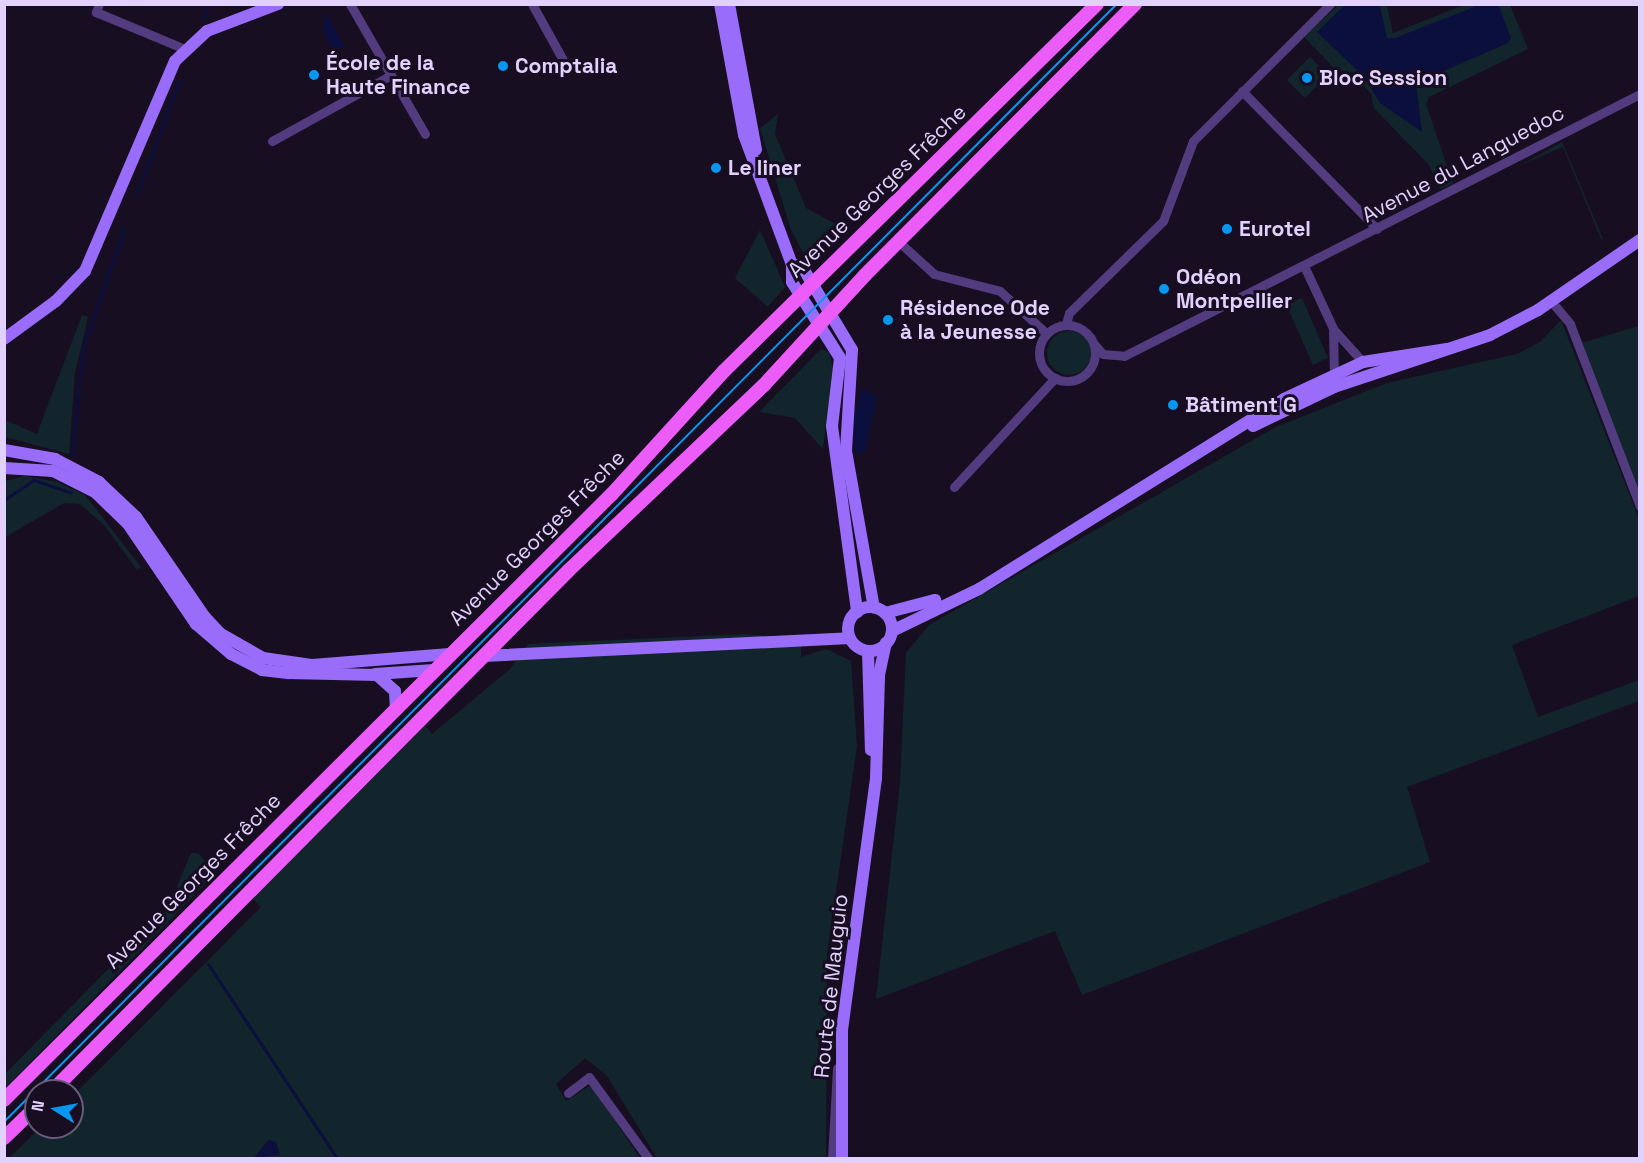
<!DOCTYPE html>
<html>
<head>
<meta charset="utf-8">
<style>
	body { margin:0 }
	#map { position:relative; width:1644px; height:1163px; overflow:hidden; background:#170e22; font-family:"Space Grotesk",sans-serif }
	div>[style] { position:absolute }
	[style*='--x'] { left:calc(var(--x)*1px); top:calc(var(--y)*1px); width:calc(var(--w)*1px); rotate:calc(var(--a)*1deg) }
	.green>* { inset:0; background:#12252c }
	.round { border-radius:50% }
	.water>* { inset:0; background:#0b0f3e }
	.stream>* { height:3px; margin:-1.5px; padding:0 1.5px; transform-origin:1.5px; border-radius:1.5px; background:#0b0f3e }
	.street>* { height:9px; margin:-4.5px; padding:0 4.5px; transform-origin:4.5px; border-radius:4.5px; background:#523b7f }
	.street>.ring { margin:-4.5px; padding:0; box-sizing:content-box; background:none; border:9px solid #523b7f; border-radius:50% }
	.secondary>* { height:12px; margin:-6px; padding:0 6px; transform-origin:6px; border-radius:6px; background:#996cf9 }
	.secondary>.ring { margin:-6px; padding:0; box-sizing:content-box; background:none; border:12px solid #996cf9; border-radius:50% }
	.primary>* { height:14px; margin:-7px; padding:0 7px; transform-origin:7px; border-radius:7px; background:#ec5cf9 }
	.tram>* { height:1.5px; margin:-0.75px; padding:0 0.75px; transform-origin:0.75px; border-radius:0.75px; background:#0996f1 }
	.dots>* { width:16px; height:16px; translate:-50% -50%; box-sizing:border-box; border:3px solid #170e22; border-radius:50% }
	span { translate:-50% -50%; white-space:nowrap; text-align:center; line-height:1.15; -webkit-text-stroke:6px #170e22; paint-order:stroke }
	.poi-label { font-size:21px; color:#e3d1fd; font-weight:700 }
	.left { translate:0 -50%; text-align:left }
	.street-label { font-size:21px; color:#e3d1fd }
	.frame { position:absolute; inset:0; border:6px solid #e3d1fd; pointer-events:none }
	.north { position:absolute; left:24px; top:1079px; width:60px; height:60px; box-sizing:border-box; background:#170e22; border:2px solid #695c7a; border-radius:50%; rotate:281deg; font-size:16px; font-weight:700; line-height:24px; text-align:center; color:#e3d1fd }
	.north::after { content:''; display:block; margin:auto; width:21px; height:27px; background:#0996f1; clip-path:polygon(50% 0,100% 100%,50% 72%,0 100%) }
</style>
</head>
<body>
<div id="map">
	<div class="green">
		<div style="clip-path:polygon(1338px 5px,1349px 5px,1408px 89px,1491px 5px,1510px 5px,1528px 49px,1429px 97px,1426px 104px,1453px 184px,1440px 189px,1429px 165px,1374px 108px,1371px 94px,1353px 73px,1335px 69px,1304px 37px)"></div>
		<div style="clip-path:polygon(1377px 5px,1387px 5px,1393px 33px,1464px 5px,1490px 5px,1385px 43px)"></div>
		<div style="clip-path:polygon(1310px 57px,1328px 75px,1305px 98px,1287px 80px)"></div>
		<div style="clip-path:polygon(778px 114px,775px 134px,806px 208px,839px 226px,807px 260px,791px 230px,760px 128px)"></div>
		<div style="clip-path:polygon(1562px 142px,1603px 239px,1601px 239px,1563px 147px,1519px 166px)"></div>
		<div style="clip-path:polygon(760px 230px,785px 287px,768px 307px,735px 278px)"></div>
		<div style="clip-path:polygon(1302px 298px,1328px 358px,1313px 365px,1286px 304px)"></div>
		<div style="clip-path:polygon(82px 315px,88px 317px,75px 373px,69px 454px,5px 437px,5px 420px,37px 434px)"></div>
		<div style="clip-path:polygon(1561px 320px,1639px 519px,1639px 596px,1512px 645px,1538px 717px,1639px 680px,1639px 701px,1407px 787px,1430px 862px,1082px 995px,1055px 931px,876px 999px,900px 782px,906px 653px,929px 625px,1276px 427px,1387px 383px,1517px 354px,1540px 342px)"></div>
		<div style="clip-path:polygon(1639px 326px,1639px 499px,1581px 343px)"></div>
		<div class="round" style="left:1047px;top:331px;width:44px;height:44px"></div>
		<div style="clip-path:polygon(821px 349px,829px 352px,833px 368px,823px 449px,795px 418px,759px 412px)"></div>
		<div style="clip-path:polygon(24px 476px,57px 482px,85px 495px,141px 567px,137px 570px,104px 525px,80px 504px,64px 503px,5px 537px,5px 481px)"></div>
		<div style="clip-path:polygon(745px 634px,801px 639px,801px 657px,826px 649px,851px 661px,857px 746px,827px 954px,826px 1158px,657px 1158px,607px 1076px,585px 1058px,556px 1084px,566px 1101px,591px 1085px,640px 1158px,10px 1157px,41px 1127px,72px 1127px,72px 1097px,261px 907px,251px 897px,425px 725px,432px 734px,510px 669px,528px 644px)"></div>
		<div style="clip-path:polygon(191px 853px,198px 853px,216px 873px,5px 1088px,5px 1074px,168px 908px)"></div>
	</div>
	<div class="water">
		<div style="clip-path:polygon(1498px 4px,1511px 38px,1508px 43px,1416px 83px,1422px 132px,1380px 103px,1363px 76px,1317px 32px,1345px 5px,1380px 5px,1387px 38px,1395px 38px,1479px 5px)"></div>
		<div style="clip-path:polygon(325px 12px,345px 47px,335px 53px,323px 32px)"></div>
		<div style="clip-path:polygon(862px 389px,877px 396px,865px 453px,855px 453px,853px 422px)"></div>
		<div style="clip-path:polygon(268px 1140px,276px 1142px,280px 1155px,254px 1158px)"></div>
	</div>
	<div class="stream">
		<div style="--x:203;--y:18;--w:15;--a:-67"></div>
		<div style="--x:136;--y:195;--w:124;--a:-69.2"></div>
		<div style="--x:72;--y:456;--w:109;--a:-84.2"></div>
		<div style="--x:83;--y:348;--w:126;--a:-71"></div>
		<div style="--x:4;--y:500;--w:36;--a:-34"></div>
		<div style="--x:34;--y:480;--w:39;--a:19"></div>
		<div style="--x:208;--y:964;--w:233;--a:56.4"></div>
	</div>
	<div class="street">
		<div style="--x:99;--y:4;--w:9;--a:111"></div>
		<div style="--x:96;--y:12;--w:96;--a:22.6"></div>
		<div style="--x:350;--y:4;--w:150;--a:60"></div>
		<div style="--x:532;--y:4;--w:64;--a:61"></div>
		<div style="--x:1242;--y:91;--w:193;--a:45.6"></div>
		<div style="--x:272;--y:141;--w:136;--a:-29"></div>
		<div style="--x:899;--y:242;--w:47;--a:42.4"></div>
		<div style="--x:934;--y:274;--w:68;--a:14.4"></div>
		<div style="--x:1000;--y:291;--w:62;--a:42.4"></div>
		<div style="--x:1305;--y:268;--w:66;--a:65"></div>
		<div style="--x:1333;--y:328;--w:46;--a:88.8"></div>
		<div style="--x:1551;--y:301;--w:30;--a:50"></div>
		<div style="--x:1570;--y:324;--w:195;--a:69"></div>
		<div style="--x:1066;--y:324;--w:11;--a:-75"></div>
		<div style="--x:1069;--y:313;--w:132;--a:-44.4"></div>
		<div style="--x:1163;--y:221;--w:85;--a:-69.4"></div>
		<div style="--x:1193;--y:141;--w:194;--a:-45"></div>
		<div class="ring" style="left:1039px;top:325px;width:47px;height:47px"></div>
		<div style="--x:1334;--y:330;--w:43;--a:47.8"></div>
		<div style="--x:1094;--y:344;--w:13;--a:48"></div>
		<div style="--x:1103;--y:354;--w:21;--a:5"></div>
		<div style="--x:1124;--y:356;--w:579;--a:-26.92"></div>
		<div style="--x:954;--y:487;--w:149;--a:-47.2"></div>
		<div style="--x:568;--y:1093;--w:26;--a:-37"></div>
		<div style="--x:589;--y:1077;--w:100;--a:53.9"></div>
		<div style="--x:832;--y:1158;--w:90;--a:-86.8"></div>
	</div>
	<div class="secondary">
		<div style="--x:720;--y:4;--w:133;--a:79.6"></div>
		<div style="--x:744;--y:135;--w:139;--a:69.7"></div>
		<div style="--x:792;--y:265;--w:17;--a:90"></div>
		<div style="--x:792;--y:282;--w:90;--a:57.7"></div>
		<div style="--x:840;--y:358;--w:68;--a:96.7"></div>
		<div style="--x:832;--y:426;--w:188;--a:82.3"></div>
		<div style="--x:729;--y:4;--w:148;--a:79.5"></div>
		<div style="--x:792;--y:265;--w:9;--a:0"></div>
		<div style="--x:801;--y:265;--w:99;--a:59"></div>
		<div style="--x:852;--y:350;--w:101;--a:93.4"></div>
		<div style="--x:846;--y:451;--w:159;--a:79.9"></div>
		<div style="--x:4;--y:339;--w:64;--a:-36.2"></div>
		<div style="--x:56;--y:301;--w:42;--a:-46"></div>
		<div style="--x:85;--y:271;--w:228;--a:-66.8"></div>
		<div style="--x:175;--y:61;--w:44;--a:-43.2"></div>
		<div style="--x:207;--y:31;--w:76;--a:-20.8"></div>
		<div style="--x:1253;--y:426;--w:90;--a:-25.7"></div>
		<div style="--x:1334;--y:387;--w:164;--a:-18.4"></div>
		<div style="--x:1490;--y:335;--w:54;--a:-27.5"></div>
		<div style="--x:1538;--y:310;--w:124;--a:-34.5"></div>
		<div style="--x:4;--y:450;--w:52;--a:10"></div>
		<div style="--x:55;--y:459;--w:50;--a:27.6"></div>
		<div style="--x:99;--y:482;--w:51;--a:43.4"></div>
		<div style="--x:136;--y:517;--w:120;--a:55.5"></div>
		<div style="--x:204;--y:616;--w:25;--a:47"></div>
		<div style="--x:221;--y:634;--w:48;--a:29.7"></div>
		<div style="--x:263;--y:658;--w:49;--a:8.1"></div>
		<div style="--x:312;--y:665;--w:138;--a:-4.6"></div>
		<div style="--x:4;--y:468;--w:49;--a:3.5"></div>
		<div style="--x:53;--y:471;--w:47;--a:26.6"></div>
		<div style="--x:95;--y:492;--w:46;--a:44.1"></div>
		<div style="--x:128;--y:524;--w:121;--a:55.8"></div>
		<div style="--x:196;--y:624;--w:46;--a:40.6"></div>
		<div style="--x:231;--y:654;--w:35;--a:27"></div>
		<div style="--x:262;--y:670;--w:26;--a:7"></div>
		<div style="--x:288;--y:673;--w:89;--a:1.3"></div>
		<div style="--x:377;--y:675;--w:24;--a:42"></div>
		<div style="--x:395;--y:691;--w:17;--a:87"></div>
		<div class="ring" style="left:848px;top:607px;width:32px;height:32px"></div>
		<div style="--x:885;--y:613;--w:52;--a:-14.6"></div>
		<div style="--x:892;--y:631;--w:97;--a:-25.8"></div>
		<div style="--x:979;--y:589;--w:359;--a:-31.9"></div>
		<div style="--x:1284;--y:399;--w:87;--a:-25.1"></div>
		<div style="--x:1363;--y:362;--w:85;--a:-8.8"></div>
		<div style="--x:868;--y:651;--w:99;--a:88.3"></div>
		<div style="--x:484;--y:656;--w:366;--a:-2.8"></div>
		<div style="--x:375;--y:674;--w:59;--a:-3.9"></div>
		<div style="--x:842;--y:1158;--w:128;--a:-90"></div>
		<div style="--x:842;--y:1030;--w:254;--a:-82.3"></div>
		<div style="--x:876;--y:778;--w:103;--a:-88.3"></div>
		<div style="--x:879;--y:675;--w:33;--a:-78"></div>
	</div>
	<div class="primary">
		<div style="--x:52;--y:1091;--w:733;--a:-45.22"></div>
		<div style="--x:568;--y:571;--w:270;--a:-43.5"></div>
		<div style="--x:764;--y:385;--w:149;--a:-47.4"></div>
		<div style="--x:865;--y:275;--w:383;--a:-45.1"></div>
		<div style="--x:4;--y:1100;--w:858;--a:-44.91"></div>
		<div style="--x:612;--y:494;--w:166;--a:-47.7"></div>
		<div style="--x:724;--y:371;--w:523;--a:-44.54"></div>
		<div style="--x:4;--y:1138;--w:45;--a:-44.1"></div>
	</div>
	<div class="tram">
		<div style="--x:4;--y:1122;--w:1578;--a:-45.13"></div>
	</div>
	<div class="dots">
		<div style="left:503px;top:66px;background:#0996f1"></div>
		<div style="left:314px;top:75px;background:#0996f1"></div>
		<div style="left:1307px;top:78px;background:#0996f1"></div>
		<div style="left:716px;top:168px;background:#0996f1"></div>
		<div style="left:1227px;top:229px;background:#0996f1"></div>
		<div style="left:1164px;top:289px;background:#0996f1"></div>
		<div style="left:888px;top:320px;background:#0996f1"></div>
		<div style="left:1173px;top:405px;background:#0996f1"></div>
	</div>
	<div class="poi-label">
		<span class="left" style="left:326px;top:75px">École de la<br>Haute Finance</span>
		<span class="left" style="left:515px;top:66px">Comptalia</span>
		<span class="left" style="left:1319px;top:78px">Bloc Session</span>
		<span class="left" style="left:728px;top:168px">Le liner</span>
		<span class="left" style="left:1239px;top:229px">Eurotel</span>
		<span class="left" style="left:1176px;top:289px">Odéon<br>Montpellier</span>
		<span class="left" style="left:900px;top:320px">Résidence Ode<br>à la Jeunesse</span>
		<span class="left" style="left:1185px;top:405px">Bâtiment G</span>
	</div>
	<div class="street-label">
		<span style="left:1463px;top:164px;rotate:-28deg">Avenue du Languedoc</span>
		<span style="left:877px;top:191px;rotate:-44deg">Avenue Georges Frêche</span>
		<span style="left:537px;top:538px;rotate:-45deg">Avenue Georges Frêche</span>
		<span style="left:193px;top:881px;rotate:-45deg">Avenue Georges Frêche</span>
		<span style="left:831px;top:986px;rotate:-84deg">Route de Mauguio</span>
	</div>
	<div class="frame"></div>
	<div class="north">N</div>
</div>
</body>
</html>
